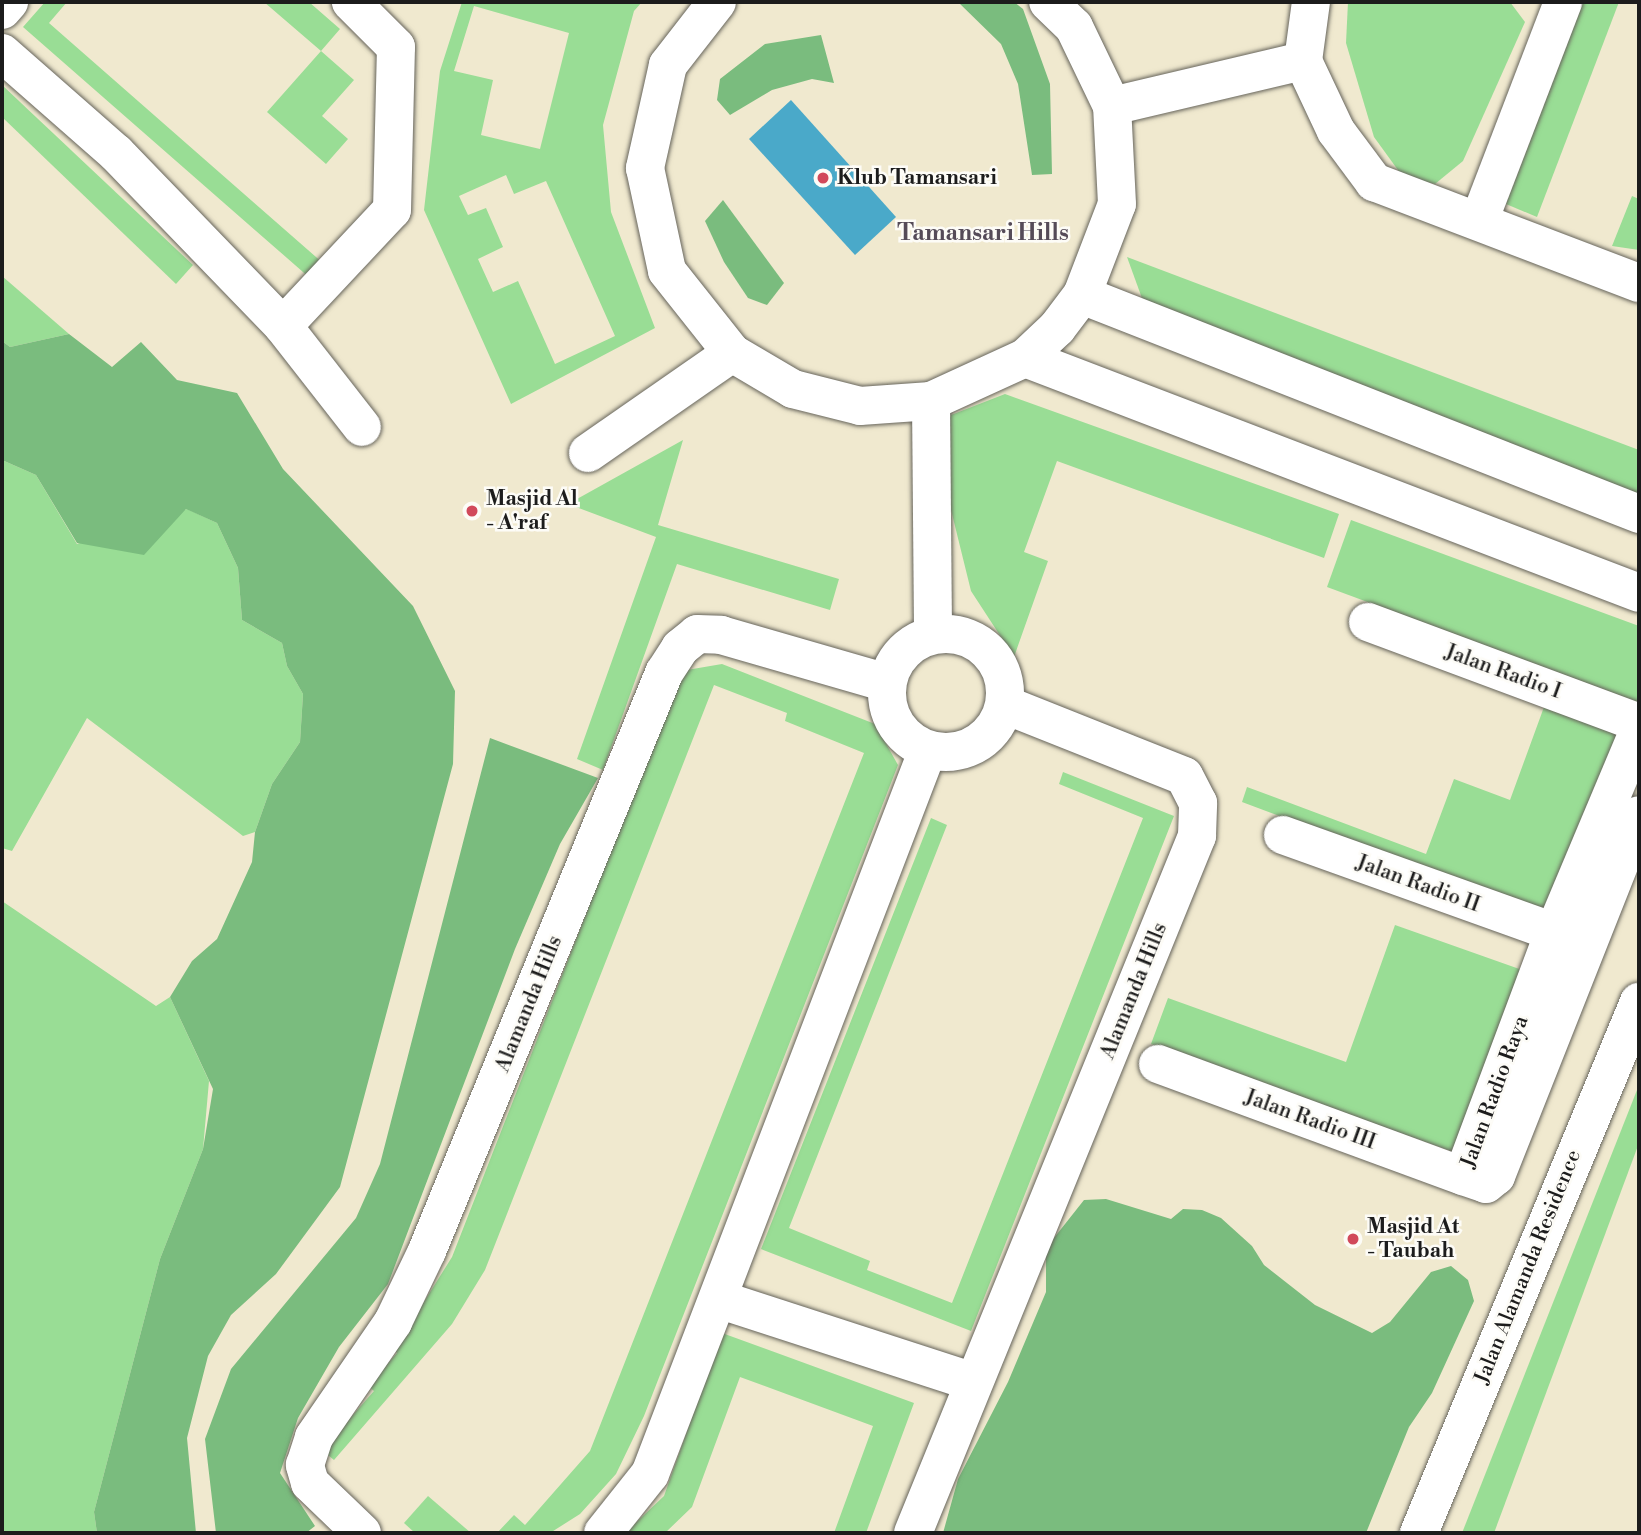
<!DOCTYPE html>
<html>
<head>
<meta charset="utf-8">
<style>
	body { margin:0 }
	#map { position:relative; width:1641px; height:1535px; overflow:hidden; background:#f0e9cf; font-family:"Libre Bodoni",serif }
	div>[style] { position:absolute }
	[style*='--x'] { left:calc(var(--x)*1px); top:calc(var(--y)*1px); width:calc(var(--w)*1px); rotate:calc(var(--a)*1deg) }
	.green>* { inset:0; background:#99dd95 }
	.forest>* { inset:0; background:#7abc7e }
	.water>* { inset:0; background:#4aa9c9 }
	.roads { filter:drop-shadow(0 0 2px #66645b) drop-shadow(0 0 2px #66645b) }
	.minor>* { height:38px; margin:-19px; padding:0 19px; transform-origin:19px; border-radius:19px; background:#fff }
	.minor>.ring { margin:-19px; padding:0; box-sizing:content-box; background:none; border:38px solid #fff; border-radius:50% }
	.dots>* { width:19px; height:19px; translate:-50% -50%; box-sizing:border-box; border:4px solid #fdfcf7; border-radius:50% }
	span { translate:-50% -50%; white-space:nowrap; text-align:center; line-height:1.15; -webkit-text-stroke:5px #fdfcf7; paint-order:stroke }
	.poi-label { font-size:21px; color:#1c1c1c; font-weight:700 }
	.left { translate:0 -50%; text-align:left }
	.street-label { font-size:21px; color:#1c1c1c }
	.neighbourhood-label { font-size:23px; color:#554b58; font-weight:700 }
	.frame { position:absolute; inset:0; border:4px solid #1c1c1c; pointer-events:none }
</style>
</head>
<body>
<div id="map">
	<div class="green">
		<div style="clip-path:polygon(45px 2px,67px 2px,49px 23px,324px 264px,311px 279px,23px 27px)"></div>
		<div style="clip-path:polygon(264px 2px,309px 2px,340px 29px,321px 51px,354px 80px,322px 116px,348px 139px,326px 164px,267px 112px,321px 51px)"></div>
		<div style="clip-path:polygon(evenodd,462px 2px,642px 2px,634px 11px,603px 125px,611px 212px,655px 328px,511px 404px,424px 210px,440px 71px,462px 2px,474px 6px,569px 33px,540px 149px,481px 135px,493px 80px,454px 71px,474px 6px,462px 2px,506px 175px,514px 194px,546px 181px,615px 336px,555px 364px,518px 281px,493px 292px,478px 259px,503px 247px,486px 208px,468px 215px,459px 196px,506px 175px)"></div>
		<div style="clip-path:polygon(1348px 2px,1510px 2px,1525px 22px,1463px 161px,1435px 184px,1403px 177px,1374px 137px,1346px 43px)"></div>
		<div style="clip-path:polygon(1583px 2px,1619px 2px,1537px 217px,1506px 204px)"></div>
		<div style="clip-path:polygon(2px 85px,193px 265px,176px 284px,2px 117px)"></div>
		<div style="clip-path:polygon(1632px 196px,1639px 199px,1639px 250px,1612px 246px)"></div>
		<div style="clip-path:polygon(1127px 257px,1639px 450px,1639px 497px,1147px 312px)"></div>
		<div style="clip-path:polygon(2px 276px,69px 334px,10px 347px,2px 341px)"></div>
		<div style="clip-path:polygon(1005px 394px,1339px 514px,1324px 558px,1057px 461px,1024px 552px,1048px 561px,1014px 657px,971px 591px,937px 453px,951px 415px)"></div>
		<div style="clip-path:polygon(683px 440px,658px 525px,839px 579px,830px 610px,677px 564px,603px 770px,577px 759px,656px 537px,568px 504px)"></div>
		<div style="clip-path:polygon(2px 460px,36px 475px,77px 544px,187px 509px,217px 523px,238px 568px,242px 620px,282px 643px,287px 666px,303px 694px,300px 742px,272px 784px,255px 832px,243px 836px,87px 718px,12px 851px,2px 848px)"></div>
		<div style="clip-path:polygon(1351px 520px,1639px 626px,1637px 702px,1327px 587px)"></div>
		<div style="clip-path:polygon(722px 664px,875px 724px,898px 765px,644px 1416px,616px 1474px,580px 1514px,550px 1533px,497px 1533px,514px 1515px,525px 1525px,590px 1451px,864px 753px,785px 721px,787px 713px,714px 685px,485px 1270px,452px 1324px,334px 1460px,322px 1450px,374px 1391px,368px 1386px,397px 1353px,389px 1345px,422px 1305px,452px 1257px,681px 671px)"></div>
		<div style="clip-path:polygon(1544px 707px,1617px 734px,1549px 916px,1242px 802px,1247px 787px,1426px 854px,1454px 779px,1510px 800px)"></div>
		<div style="clip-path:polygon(1063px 772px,1174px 816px,971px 1331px,761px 1249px,931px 818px,947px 825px,789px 1228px,870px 1261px,867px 1270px,952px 1303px,1143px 818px,1059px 784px)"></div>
		<div style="clip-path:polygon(2px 901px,156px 1006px,170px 997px,209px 1081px,203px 1149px,160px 1259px,94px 1512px,97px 1533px,2px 1533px)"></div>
		<div style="clip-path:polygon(1395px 925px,1525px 971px,1459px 1154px,1151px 1044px,1168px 998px,1346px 1062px)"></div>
		<div style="clip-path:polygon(1639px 1085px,1639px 1143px,1494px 1533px,1462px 1533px)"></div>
		<div style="clip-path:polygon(722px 1333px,914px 1403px,866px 1533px,834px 1533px,873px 1426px,740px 1377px,692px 1507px,665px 1533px,625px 1533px,664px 1496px)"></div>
		<div style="clip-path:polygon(428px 1496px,471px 1533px,415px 1533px,404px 1523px)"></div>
	</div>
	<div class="forest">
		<div style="clip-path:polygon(958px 2px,1014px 2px,1023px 9px,1050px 84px,1052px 174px,1032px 175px,1018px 84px,1001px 44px)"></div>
		<div style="clip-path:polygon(821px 35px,834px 83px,812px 79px,772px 90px,730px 115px,717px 100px,720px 79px,765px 44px)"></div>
		<div style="clip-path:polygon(723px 200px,784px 283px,767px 305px,748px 298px,724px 262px,705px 221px)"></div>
		<div style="clip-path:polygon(69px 334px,112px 367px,141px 342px,177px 380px,237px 393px,283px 469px,413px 606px,455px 691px,453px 764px,340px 1187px,276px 1274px,231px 1315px,208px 1356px,187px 1438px,196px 1533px,97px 1533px,94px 1512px,160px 1259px,203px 1149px,213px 1089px,170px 997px,192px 961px,217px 939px,252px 862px,255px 832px,272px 784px,300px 742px,303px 694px,287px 666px,282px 643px,242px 620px,238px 568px,217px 523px,186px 509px,144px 555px,77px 543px,36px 475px,2px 460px,2px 341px,10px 347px)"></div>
		<div style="clip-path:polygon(490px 738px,598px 778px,560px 844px,515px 949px,388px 1284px,339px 1347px,298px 1418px,280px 1473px,315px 1526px,306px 1533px,216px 1533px,205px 1439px,231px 1369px,356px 1218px,380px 1164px)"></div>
		<div style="clip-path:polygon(1106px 1199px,1171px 1219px,1183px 1209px,1202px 1210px,1221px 1218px,1252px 1246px,1264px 1265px,1315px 1305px,1372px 1333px,1390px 1322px,1431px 1272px,1451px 1266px,1468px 1280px,1474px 1301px,1432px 1393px,1409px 1427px,1366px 1533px,943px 1533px,958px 1479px,1008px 1382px,1046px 1292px,1046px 1248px,1084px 1200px)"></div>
	</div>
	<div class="water">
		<div style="clip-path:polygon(791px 100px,896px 217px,855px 255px,749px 139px)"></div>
	</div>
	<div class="roads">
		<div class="minor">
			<div style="--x:717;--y:2;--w:80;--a:127.9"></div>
			<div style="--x:668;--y:65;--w:106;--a:102.6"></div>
			<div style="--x:645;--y:168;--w:105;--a:77.9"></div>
			<div style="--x:667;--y:271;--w:105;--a:51.6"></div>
			<div style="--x:732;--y:353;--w:71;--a:30.5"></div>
			<div style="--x:793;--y:389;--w:69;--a:14.2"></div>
			<div style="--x:860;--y:406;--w:71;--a:-4"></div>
			<div style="--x:931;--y:401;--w:103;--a:-24.6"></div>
			<div style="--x:1025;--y:358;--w:44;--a:-43.2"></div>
			<div style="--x:1057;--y:328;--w:41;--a:-52.9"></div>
			<div style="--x:1082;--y:295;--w:97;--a:-69"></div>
			<div style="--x:1117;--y:204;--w:98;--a:-92.9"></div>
			<div style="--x:1112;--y:106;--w:88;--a:-115.7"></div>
			<div style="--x:1074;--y:27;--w:36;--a:-136"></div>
			<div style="--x:2;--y:10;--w:11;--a:-49"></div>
			<div style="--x:2;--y:53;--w:152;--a:41.3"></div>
			<div style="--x:116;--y:153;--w:240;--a:46"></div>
			<div style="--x:283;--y:326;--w:159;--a:-46.8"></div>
			<div style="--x:392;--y:210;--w:163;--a:-88.6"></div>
			<div style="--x:396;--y:47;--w:64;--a:-135"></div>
			<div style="--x:1303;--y:61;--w:60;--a:-82.3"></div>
			<div style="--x:1112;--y:106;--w:196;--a:-13.3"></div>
			<div style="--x:1303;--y:61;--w:77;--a:64.8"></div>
			<div style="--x:1336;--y:131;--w:64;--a:53.3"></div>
			<div style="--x:1374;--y:182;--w:284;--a:20.9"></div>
			<div style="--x:1479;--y:221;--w:235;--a:-69"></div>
			<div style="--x:1082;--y:295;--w:599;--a:21.46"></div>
			<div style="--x:283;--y:326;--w:128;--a:52"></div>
			<div style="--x:1025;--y:358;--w:657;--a:20.94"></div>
			<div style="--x:931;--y:401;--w:233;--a:89.5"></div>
			<div style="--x:588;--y:453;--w:175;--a:-34.8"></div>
			<div style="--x:1368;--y:622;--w:289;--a:20.4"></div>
			<div class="ring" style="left:887px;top:634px;width:80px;height:80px"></div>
			<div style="--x:1639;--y:730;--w:219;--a:112.8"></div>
			<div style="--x:1554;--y:932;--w:260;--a:110.5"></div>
			<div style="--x:1463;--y:1176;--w:24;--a:19"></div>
			<div style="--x:1486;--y:1184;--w:13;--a:-39"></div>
			<div style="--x:1496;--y:1176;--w:388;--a:-68.4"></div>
			<div style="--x:1283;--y:835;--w:288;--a:19.7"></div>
			<div style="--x:1158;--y:1064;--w:325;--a:20.2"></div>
			<div style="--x:718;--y:1299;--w:268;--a:18"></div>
			<div style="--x:362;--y:1533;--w:72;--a:-136.1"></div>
			<div style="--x:310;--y:1483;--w:19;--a:-106"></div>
			<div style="--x:305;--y:1465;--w:29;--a:-72"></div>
			<div style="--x:314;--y:1437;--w:140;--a:-55.5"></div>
			<div style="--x:393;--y:1322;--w:79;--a:-64.4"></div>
			<div style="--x:427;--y:1251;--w:625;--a:-67.7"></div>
			<div style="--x:664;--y:673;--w:30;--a:-57"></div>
			<div style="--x:680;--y:648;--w:22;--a:-39"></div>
			<div style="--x:697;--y:634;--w:24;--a:2"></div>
			<div style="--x:721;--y:635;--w:173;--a:16.1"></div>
			<div style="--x:603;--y:1533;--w:75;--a:-51.5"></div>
			<div style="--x:650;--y:1474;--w:773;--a:-69.01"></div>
			<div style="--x:913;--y:1533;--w:753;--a:-67.83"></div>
			<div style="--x:1197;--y:836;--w:33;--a:-88"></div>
			<div style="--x:1198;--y:803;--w:30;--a:-117"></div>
			<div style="--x:1184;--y:776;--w:192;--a:-158.3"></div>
			<div style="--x:1419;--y:1533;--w:575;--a:-67.5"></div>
		</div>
	</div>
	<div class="dots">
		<div style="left:823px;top:178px;background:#d1495b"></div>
		<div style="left:472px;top:511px;background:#d1495b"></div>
		<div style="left:1353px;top:1239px;background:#d1495b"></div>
	</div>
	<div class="poi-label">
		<span class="left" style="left:837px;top:178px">Klub Tamansari</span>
		<span class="left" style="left:486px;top:511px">Masjid Al<br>- A'raf</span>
		<span class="left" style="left:1367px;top:1239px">Masjid At<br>- Taubah</span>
	</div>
	<div class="street-label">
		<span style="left:1503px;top:672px;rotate:20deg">Jalan Radio I</span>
		<span style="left:1418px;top:884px;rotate:20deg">Jalan Radio II</span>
		<span style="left:1134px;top:991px;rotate:-68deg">Alamanda Hills</span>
		<span style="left:529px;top:1004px;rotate:-68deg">Alamanda Hills</span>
		<span style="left:1495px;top:1092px;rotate:-70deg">Jalan Radio Raya</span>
		<span style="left:1310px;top:1120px;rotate:20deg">Jalan Radio III</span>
		<span style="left:1528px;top:1267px;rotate:-68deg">Jalan Alamanda Residence</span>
	</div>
	<div class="neighbourhood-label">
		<span style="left:983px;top:233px">Tamansari Hills</span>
	</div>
	<div class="frame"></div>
</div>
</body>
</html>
